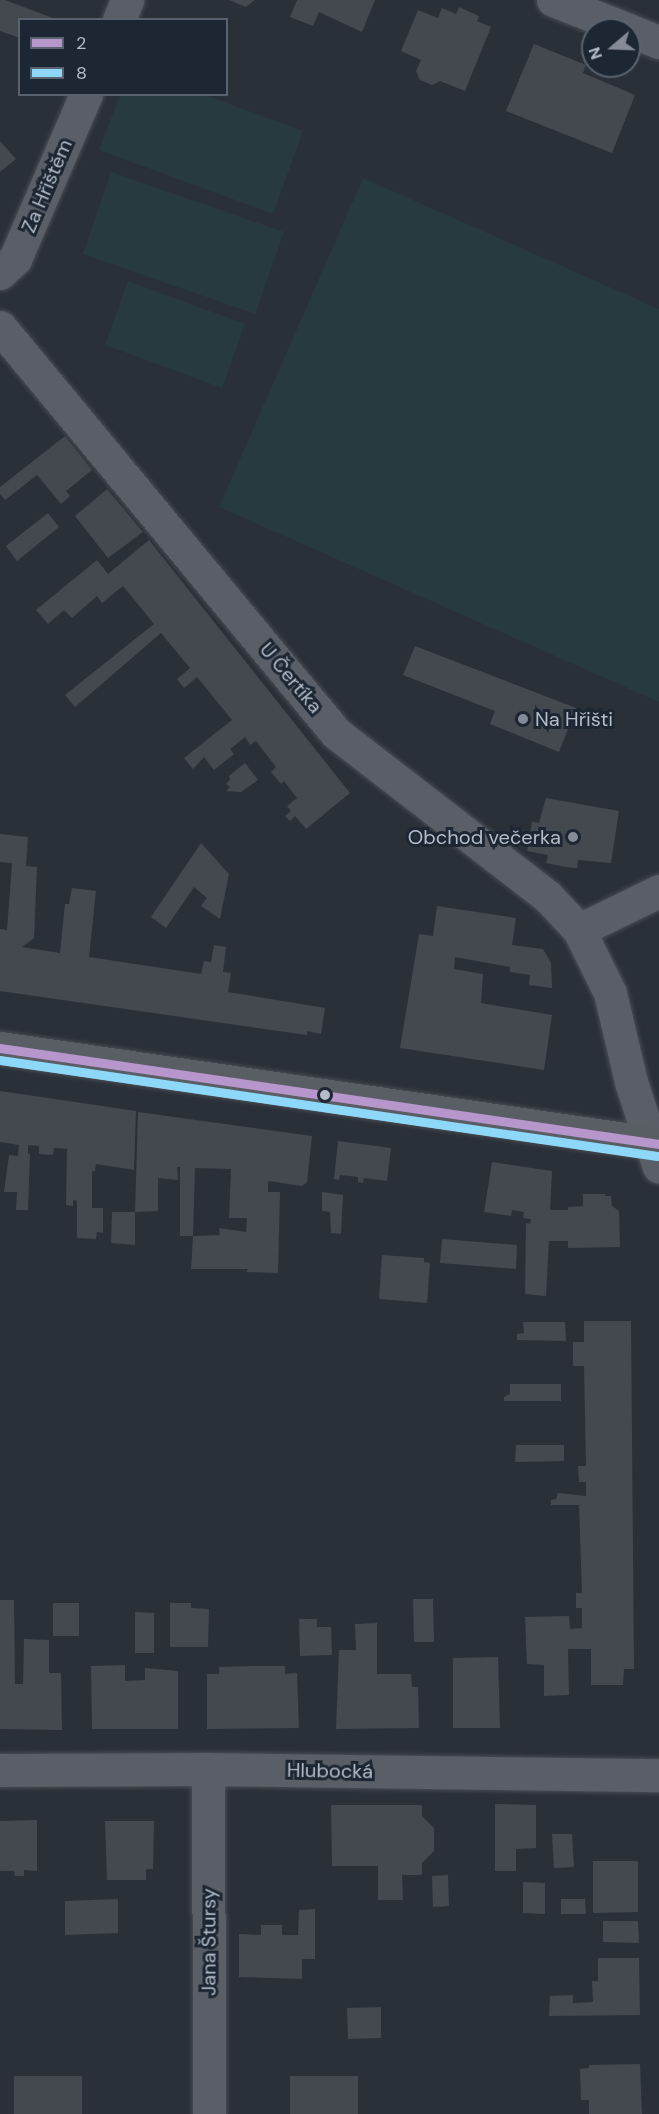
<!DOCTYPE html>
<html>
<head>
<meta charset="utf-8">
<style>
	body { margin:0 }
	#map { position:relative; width:659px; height:2114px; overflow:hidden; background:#2a3038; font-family:"DM Sans",sans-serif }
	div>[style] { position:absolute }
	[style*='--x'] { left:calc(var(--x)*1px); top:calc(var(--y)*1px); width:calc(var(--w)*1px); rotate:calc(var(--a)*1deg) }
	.green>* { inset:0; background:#273a3e }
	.building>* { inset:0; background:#444950 }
	.roads { filter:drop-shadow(0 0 2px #484c53) drop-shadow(0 0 2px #484c53) }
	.street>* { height:33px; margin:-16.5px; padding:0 16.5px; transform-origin:16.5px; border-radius:16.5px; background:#5a5e66 }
	.secondary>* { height:33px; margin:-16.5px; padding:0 16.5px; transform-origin:16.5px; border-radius:16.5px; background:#595d64 }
	.bus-1>* { height:9px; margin:-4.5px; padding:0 4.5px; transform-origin:4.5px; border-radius:4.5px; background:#b696cb }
	.bus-2>* { height:9px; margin:-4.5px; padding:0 4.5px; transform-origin:4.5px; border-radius:4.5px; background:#8dd8f8 }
	.dots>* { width:16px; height:16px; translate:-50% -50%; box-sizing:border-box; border:3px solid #1d2633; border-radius:50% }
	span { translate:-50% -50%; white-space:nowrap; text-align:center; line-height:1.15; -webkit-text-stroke:6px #1d2633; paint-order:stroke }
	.street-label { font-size:20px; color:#b4bcc9 }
	.poi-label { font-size:20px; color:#b4bcc9 }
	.left { translate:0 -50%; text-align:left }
	.right { translate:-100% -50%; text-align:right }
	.legend { position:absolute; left:18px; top:18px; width:210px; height:78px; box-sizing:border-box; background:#1d2633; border:2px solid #59626f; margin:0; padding:8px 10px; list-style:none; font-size:18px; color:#b4bcc9 }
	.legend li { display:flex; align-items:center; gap:12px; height:30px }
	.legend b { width:30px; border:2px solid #59626f }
	.north { position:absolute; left:581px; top:18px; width:60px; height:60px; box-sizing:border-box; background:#1d2633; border:2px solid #59626f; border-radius:50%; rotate:251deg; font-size:16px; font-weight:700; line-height:24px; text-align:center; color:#b4bcc9 }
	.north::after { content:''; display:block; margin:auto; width:21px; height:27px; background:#848b96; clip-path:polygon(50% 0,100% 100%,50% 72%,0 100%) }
</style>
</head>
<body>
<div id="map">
	<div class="green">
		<div style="clip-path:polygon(120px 95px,205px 95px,303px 131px,273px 214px,99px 150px)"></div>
		<div style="clip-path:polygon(111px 172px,284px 232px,255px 314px,83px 254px)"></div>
		<div style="clip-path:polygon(363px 178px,659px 309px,659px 702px,219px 507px)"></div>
		<div style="clip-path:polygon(128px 281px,245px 324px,222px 388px,105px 345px)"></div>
	</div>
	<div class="building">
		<div style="clip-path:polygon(0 0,5px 0,58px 20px,20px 20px,20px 38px,0 31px)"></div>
		<div style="clip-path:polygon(229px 0,255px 0,246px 7px)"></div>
		<div style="clip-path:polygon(297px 0,375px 0,362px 32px,319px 12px,313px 26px,290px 17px)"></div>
		<div style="clip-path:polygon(459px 7px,479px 16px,477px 21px,491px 27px,465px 91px,440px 81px,432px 85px,420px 80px,416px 71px,421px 60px,401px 51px,418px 10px,438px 18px,442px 8px,456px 14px)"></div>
		<div style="clip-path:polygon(534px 44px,586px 65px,583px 73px,635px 95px,612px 153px,506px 111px)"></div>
		<div style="clip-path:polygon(0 141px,16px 159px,0 172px)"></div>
		<div style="clip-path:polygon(65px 436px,92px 470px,66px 491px,70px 496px,61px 504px,37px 475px,5px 500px,0 494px,0 487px)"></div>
		<div style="clip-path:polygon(107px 489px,143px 532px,108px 558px,75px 516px)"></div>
		<div style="clip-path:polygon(48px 513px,59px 527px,17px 561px,6px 546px)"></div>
		<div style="clip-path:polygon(149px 540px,350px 793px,306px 829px,295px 816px,290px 821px,285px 816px,291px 811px,287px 806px,297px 798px,284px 781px,281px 784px,271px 772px,276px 767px,256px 741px,250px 745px,245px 737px,230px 749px,234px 754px,214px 770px,204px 757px,193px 769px,184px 758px,232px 720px,197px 677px,184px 688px,177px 679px,190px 668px,161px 633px,75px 707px,65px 695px,154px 624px,123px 586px,102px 603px,97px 596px,72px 618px,64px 610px,48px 624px,36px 610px,97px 560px,108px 574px)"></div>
		<div style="clip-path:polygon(415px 646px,576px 708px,559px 752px,490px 724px,495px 711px,403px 675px)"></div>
		<div style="clip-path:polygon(245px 763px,258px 780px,241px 792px,226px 791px,230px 787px,226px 784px,230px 780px,229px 776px)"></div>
		<div style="clip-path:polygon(546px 798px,619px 811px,611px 863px,578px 860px,577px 868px,565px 867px,546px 863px,548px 855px,527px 851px,532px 822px,539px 823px)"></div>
		<div style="clip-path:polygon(0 834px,28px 837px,26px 866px,37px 867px,34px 938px,22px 947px,60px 953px,65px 904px,69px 904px,72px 888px,96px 891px,89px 957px,201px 974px,204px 961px,211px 962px,214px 945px,226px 947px,223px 972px,231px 973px,228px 992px,325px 1008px,321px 1034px,307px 1031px,307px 1035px,0 991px,0 929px,7px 930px,12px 863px,0 862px)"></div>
		<div style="clip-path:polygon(201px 843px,229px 874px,220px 919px,201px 906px,207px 898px,194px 887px,166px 928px,151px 917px)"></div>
		<div style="clip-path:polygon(437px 906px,516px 918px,512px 945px,543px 949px,551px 963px,552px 988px,529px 985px,530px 975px,510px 972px,510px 967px,455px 957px,454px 969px,483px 974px,481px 1003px,552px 1015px,544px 1070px,400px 1048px,419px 934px,433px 936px)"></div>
		<div style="clip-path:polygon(0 1091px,136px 1111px,134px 1170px,96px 1164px,95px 1171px,92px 1171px,92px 1208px,103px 1208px,103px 1233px,97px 1232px,96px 1239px,77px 1238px,77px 1201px,73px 1200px,73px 1206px,66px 1205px,67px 1149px,54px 1148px,53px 1155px,39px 1154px,39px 1146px,28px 1145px,28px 1154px,30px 1154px,28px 1210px,16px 1210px,17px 1192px,4px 1192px,9px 1155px,18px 1156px,19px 1145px,0 1142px)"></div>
		<div style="clip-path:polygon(138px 1112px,312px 1136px,307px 1182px,302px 1186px,268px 1181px,268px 1192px,280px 1192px,278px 1273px,246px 1272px,248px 1269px,191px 1269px,193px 1236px,220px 1235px,219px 1228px,246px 1232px,247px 1218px,229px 1218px,231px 1169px,195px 1168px,193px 1236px,180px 1236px,180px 1167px,177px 1167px,178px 1180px,158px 1178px,158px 1211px,135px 1212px)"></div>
		<div style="clip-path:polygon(338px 1141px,391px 1148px,387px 1181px,364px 1178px,363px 1183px,358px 1182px,358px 1177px,340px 1175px,339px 1180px,334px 1179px)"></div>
		<div style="clip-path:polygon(492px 1162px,552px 1171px,550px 1210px,568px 1210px,568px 1207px,583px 1206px,583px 1194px,605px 1194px,605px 1196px,611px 1196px,612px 1206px,619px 1211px,620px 1247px,568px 1248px,568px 1241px,549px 1241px,546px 1296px,525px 1294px,526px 1223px,530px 1224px,531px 1219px,523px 1218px,524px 1212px,512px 1210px,511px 1216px,484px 1212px)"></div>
		<div style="clip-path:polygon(322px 1192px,343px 1195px,341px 1234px,331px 1233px,330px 1212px,322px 1211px)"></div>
		<div style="clip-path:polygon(112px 1212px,135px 1212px,135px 1245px,111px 1243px)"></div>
		<div style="clip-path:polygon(442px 1239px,517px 1245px,516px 1269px,440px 1263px)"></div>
		<div style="clip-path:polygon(382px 1255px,424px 1258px,424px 1262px,430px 1263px,427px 1303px,379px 1299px)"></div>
		<div style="clip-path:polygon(584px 1321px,631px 1321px,634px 1669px,624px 1669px,623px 1685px,591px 1685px,591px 1649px,568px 1649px,569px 1695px,544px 1696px,544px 1665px,527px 1664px,525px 1617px,569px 1616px,570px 1629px,582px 1628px,582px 1608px,576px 1608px,576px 1593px,582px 1593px,579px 1505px,551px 1505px,551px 1500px,556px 1499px,558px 1493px,586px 1496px,586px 1482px,579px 1482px,578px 1466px,586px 1466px,584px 1366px,573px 1366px,573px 1342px,584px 1342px)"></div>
		<div style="clip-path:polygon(523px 1322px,565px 1322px,566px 1341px,517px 1340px,517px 1334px,524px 1333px)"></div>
		<div style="clip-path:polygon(510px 1384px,561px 1384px,561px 1401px,504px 1401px,504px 1397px,510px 1394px)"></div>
		<div style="clip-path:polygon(516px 1445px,564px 1445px,564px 1461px,515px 1462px)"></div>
		<div style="clip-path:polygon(413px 1599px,433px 1599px,434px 1642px,414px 1642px)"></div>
		<div style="clip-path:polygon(0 1600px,14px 1600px,15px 1684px,23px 1684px,24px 1639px,49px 1640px,49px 1673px,61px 1673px,62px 1730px,0 1729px)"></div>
		<div style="clip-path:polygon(53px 1603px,79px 1603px,79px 1636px,53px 1636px)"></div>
		<div style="clip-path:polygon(170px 1603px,191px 1603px,191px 1608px,209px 1609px,208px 1647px,170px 1647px)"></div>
		<div style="clip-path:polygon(135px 1612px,154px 1613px,154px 1653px,135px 1653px)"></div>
		<div style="clip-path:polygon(299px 1619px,317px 1619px,317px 1627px,331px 1627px,332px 1655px,300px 1656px)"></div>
		<div style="clip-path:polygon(377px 1623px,377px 1674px,411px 1674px,412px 1687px,418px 1687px,419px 1728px,336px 1729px,339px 1650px,356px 1650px,355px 1624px)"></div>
		<div style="clip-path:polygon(498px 1657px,500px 1728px,453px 1728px,453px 1658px)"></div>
		<div style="clip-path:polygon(125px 1665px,125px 1681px,145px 1680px,145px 1668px,178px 1671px,178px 1729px,92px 1729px,91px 1666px)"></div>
		<div style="clip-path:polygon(253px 1666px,285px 1666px,285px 1674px,297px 1673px,299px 1728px,207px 1729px,207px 1674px,219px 1674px,219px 1667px)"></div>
		<div style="clip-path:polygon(495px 1804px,536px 1805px,536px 1848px,516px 1849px,516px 1871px,495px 1871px)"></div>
		<div style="clip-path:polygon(331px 1805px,422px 1805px,422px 1816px,434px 1828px,434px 1851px,422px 1863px,422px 1875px,402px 1875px,403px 1900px,378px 1900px,378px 1866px,332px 1866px)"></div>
		<div style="clip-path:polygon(37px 1820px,37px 1871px,24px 1870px,24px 1876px,15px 1876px,14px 1871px,0 1871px,0 1821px)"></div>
		<div style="clip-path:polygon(105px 1821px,154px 1821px,153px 1869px,146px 1869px,146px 1880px,107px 1880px)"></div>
		<div style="clip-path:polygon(552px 1834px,572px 1834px,574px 1867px,554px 1868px)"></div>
		<div style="clip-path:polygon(593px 1861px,638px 1861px,638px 1912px,593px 1913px)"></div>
		<div style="clip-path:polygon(448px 1875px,449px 1906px,433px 1907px,432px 1876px)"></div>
		<div style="clip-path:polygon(523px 1882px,545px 1883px,545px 1914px,523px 1913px)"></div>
		<div style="clip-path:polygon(118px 1899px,118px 1933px,65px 1935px,65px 1901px)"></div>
		<div style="clip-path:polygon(561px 1899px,585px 1899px,586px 1914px,561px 1914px)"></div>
		<div style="clip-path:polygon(315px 1909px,315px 1959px,302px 1959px,302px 1979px,239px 1977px,239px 1934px,261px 1935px,261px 1925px,282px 1925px,282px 1935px,298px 1935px,299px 1910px)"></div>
		<div style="clip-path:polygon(603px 1921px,638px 1921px,639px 1943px,603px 1942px)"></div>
		<div style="clip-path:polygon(598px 1958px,639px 1958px,640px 2015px,549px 2016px,550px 1996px,573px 1995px,573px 2003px,593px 2002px,592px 1981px,598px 1981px)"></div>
		<div style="clip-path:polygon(381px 2007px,381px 2038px,348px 2039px,347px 2008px)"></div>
		<div style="clip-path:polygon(640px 2064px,642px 2114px,589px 2114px,589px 2100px,581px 2100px,580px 2069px,589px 2068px,589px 2065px)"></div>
		<div style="clip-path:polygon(14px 2076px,82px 2076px,82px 2114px,14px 2114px)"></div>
		<div style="clip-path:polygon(290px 2076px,358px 2076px,358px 2114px,290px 2114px)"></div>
	</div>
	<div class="roads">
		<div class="street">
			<div style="--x:553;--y:0;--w:82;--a:21.5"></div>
			<div style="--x:119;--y:20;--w:22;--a:-68"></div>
			<div style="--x:629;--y:30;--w:32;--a:22"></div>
			<div style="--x:0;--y:273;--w:21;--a:-43"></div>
			<div style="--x:15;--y:259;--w:180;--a:-66.7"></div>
			<div style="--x:0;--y:327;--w:527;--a:50.39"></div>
			<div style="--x:336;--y:733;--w:268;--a:37.7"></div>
			<div style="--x:548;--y:897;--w:45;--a:46.8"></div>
			<div style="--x:579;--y:930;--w:70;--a:63.8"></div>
			<div style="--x:610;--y:993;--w:91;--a:76.7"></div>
			<div style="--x:631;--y:1082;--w:89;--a:71.8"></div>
			<div style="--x:579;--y:930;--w:89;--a:-26"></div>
			<div style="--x:208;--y:1769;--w:345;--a:89.8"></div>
			<div style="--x:0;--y:1770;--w:208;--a:-0.3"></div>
			<div style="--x:208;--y:1769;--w:451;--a:0.8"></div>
		</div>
		<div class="secondary">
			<div style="--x:0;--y:1048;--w:666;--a:8.29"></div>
		</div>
	</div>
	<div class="bus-1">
		<div style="--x:0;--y:1048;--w:666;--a:8.29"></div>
	</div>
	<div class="bus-2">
		<div style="--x:0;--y:1060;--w:664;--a:8.31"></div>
	</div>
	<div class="dots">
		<div style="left:523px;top:719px;background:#848b96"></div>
		<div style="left:573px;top:837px;background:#848b96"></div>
		<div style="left:325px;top:1095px;background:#b4bcc9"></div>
	</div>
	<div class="street-label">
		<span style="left:47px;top:186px;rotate:-67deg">Za Hřištěm</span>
		<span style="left:291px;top:678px;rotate:50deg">U Čertíka</span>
		<span style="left:330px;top:1771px;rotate:1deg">Hlubocká</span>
		<span style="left:209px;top:1942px;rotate:-90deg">Jana Štursy</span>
	</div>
	<div class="poi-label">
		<span class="left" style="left:535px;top:719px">Na Hřišti</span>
		<span class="right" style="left:561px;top:837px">Obchod večerka</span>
	</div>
	<ul class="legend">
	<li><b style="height:8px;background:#b696cb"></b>2</li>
	<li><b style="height:8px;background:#8dd8f8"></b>8</li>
	</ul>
	<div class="north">N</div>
</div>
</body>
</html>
